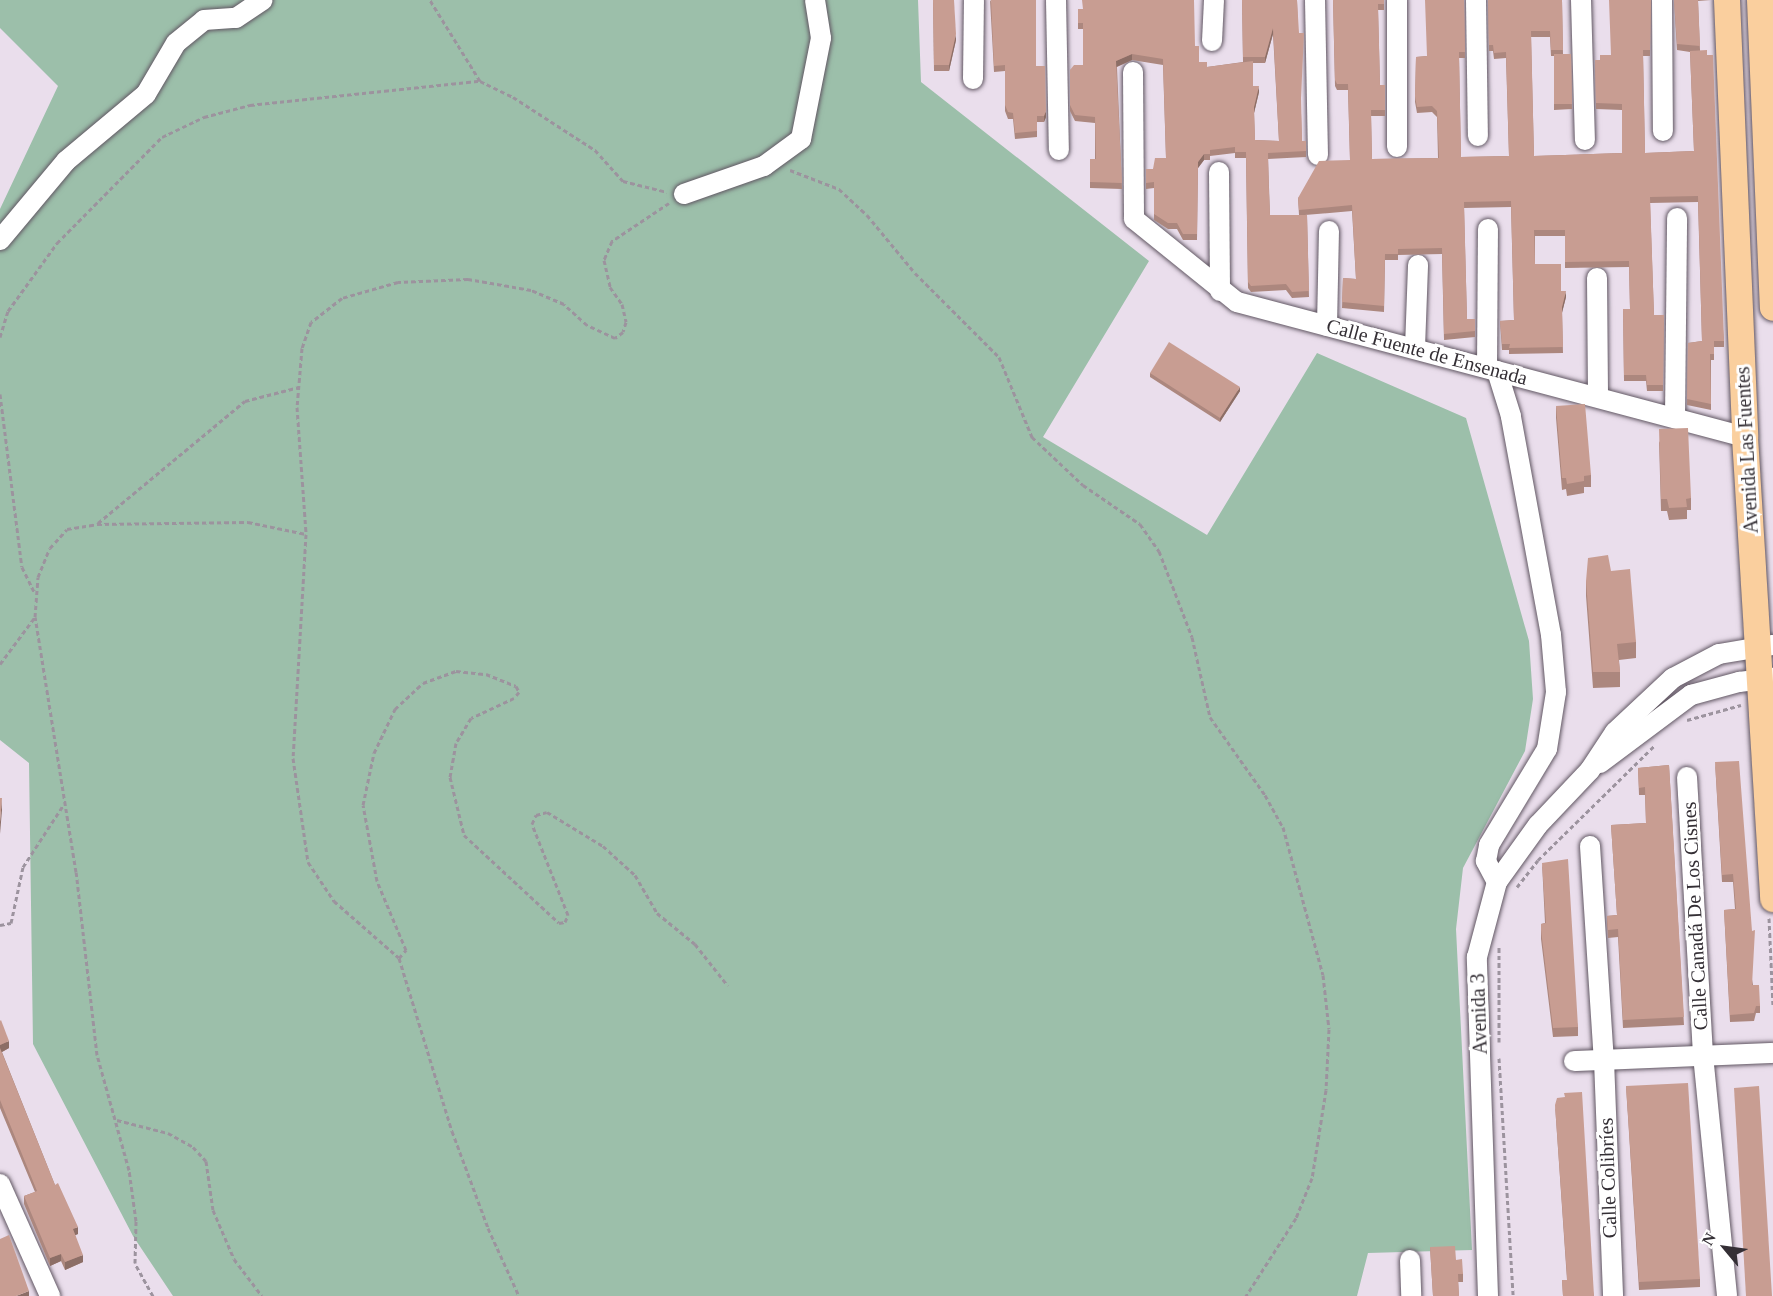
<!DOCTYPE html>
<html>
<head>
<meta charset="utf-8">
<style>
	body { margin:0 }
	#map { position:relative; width:1773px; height:1296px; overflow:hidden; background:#eadeec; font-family:"Times New Roman",serif }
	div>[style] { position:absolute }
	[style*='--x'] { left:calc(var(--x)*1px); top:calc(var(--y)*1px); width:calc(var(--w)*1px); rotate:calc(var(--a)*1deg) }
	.green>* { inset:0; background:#9cbfaa }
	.path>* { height:3px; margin-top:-1.5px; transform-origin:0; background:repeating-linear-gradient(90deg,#9c939e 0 4.5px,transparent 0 7.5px) }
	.roads { filter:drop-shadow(0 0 2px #615763) drop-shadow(0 0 2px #615763) }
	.minor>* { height:20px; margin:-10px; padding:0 10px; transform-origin:10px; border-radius:10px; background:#fff }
	.major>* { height:26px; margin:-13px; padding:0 13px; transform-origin:13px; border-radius:13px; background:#facf9e }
	.wall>* { inset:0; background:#ac877e }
	.shaded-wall>* { inset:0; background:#8c6e66 }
	.building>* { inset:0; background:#c89d92 }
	span { translate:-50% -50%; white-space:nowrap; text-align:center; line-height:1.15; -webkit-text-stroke:6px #fff; paint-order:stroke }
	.street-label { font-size:20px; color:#342f35 }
	.north { position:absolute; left:1695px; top:1218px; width:60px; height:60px; -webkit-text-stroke:4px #fff; paint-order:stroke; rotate:299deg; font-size:16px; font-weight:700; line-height:24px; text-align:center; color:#342f35 }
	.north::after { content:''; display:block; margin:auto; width:21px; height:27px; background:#342f35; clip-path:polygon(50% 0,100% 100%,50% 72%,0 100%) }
</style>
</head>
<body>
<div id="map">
	<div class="green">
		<div style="clip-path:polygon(0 0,918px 0,921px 82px,1149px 261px,1043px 437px,1207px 535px,1317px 353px,1466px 418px,1529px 641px,1533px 699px,1525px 751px,1463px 868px,1456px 929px,1472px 1250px,1368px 1253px,1357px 1296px,173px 1296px,133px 1236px,33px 1044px,29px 763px,0 740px,0 209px,58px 86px,0 28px)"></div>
	</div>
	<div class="path">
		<div style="--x:480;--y:81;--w:37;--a:26"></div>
		<div style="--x:513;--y:97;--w:98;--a:32.9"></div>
		<div style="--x:595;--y:150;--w:42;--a:47.9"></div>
		<div style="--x:623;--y:181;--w:45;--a:14"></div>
		<div style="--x:790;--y:170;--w:53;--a:21.2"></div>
		<div style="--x:839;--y:189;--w:38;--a:43"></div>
		<div style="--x:867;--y:215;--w:75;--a:50.4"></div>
		<div style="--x:915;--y:273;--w:119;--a:45"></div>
		<div style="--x:999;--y:357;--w:87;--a:67.6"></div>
		<div style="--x:1032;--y:437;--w:70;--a:43.3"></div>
		<div style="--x:1083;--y:485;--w:69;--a:34.4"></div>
		<div style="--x:1140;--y:524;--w:33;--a:55"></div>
		<div style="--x:1159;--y:551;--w:92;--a:69"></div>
		<div style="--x:1192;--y:637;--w:82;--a:77.3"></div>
		<div style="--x:1210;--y:717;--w:95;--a:54.8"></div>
		<div style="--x:1265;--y:795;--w:37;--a:61"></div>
		<div style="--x:1283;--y:827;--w:153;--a:74.9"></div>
		<div style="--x:1323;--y:975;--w:54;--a:83.7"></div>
		<div style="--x:1329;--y:1029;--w:61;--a:92.8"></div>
		<div style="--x:1326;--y:1090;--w:89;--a:99"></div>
		<div style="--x:1312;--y:1178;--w:43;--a:111.8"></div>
		<div style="--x:1296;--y:1218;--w:93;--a:122.7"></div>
		<div style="--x:669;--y:203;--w:69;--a:146.3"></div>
		<div style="--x:612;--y:241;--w:21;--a:113"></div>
		<div style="--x:604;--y:260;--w:28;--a:77"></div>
		<div style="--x:610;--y:287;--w:21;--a:55"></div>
		<div style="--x:622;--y:304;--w:18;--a:77"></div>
		<div style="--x:626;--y:322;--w:10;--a:107"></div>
		<div style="--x:623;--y:332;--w:10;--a:143"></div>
		<div style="--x:615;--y:338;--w:31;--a:-155"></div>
		<div style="--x:587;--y:325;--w:31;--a:-138"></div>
		<div style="--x:564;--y:304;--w:36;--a:-157"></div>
		<div style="--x:531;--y:290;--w:64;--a:-170.1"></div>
		<div style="--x:468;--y:279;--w:70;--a:177.5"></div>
		<div style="--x:398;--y:282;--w:58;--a:164.1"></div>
		<div style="--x:342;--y:298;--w:39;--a:142"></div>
		<div style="--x:311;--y:322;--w:28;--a:109"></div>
		<div style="--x:302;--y:348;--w:59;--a:94.8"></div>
		<div style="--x:297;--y:407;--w:127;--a:85.9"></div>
		<div style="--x:306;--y:534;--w:224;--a:93.3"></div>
		<div style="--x:293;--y:758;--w:105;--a:81.8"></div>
		<div style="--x:308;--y:862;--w:47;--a:56.3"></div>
		<div style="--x:334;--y:901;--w:86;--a:41.2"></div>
		<div style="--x:399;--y:958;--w:11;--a:-49"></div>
		<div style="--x:406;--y:950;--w:75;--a:-112.8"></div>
		<div style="--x:377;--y:881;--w:77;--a:-100.4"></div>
		<div style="--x:363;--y:805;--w:53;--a:-78.1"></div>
		<div style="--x:374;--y:753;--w:49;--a:-64.5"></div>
		<div style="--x:395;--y:709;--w:38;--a:-43"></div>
		<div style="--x:423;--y:683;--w:35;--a:-20"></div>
		<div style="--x:456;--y:671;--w:30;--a:6"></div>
		<div style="--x:486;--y:674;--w:32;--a:22"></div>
		<div style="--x:516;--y:686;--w:7;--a:63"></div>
		<div style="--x:519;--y:692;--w:8;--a:130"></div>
		<div style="--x:514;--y:698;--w:47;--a:155.1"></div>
		<div style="--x:471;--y:718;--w:29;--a:121"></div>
		<div style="--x:456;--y:743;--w:35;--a:100"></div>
		<div style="--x:450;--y:777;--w:60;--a:76.4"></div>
		<div style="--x:464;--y:835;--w:129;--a:42.8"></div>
		<div style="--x:559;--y:923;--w:6;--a:-9"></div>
		<div style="--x:565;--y:922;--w:8;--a:-67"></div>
		<div style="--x:568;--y:915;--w:98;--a:-111.6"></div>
		<div style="--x:532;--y:824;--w:10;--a:-66"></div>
		<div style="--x:536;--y:815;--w:11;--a:-15"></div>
		<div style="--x:547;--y:812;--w:66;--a:31.3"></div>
		<div style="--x:603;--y:846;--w:43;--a:42.2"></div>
		<div style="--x:635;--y:875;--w:44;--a:59.9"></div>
		<div style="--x:657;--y:913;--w:49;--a:39.2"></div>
		<div style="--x:695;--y:944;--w:53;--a:51.8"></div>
		<div style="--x:0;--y:337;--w:27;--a:-73"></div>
		<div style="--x:8;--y:311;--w:84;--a:-54.2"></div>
		<div style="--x:57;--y:243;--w:149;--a:-45.3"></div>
		<div style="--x:162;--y:137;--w:47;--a:-25.5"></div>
		<div style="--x:204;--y:117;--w:48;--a:-14.6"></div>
		<div style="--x:250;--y:105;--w:231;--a:-6"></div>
		<div style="--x:480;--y:81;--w:95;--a:-121.7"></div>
		<div style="--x:0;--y:394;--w:174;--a:82.8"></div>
		<div style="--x:22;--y:567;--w:30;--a:64"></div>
		<div style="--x:98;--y:523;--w:191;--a:-39.7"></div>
		<div style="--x:245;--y:401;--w:56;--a:-14.5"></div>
		<div style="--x:0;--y:664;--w:59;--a:-53.3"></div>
		<div style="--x:1687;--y:720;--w:56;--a:-15.5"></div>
		<div style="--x:1517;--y:887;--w:34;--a:-52"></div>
		<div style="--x:1538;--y:860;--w:163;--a:-44.5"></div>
		<div style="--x:1769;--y:918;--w:88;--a:87.4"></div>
		<div style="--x:0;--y:925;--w:11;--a:-10"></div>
		<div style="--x:11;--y:923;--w:57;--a:-77.9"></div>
		<div style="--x:23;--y:867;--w:75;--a:-56.9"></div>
		<div style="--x:399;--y:958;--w:181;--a:73"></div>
		<div style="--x:452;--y:1131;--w:103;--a:69.6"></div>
		<div style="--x:488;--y:1228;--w:75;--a:65.5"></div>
		<div style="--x:1499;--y:1042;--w:95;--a:-90"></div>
		<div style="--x:1499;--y:1058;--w:238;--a:86.6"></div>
		<div style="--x:117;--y:1120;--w:53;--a:14.3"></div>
		<div style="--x:168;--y:1133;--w:29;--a:29"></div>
		<div style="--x:193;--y:1147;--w:19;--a:47"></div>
		<div style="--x:206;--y:1161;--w:49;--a:81.9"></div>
		<div style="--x:213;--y:1210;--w:53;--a:66.8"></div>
		<div style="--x:234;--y:1259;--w:46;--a:52.9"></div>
		<div style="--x:153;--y:1296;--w:38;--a:-119"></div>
		<div style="--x:135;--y:1263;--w:42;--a:-88.6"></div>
		<div style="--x:136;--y:1221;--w:51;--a:-97.8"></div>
		<div style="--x:129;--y:1170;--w:119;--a:-105.5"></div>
		<div style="--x:97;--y:1055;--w:184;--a:-96.5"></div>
		<div style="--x:76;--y:872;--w:258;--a:-99.1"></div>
		<div style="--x:35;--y:617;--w:40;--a:-85.7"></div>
		<div style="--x:38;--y:577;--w:31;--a:-68"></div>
		<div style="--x:50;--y:548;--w:25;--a:-48"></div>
		<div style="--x:67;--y:529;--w:30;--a:-9"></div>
		<div style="--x:97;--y:524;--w:151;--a:-0.8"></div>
		<div style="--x:248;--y:522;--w:59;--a:11.7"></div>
	</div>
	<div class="roads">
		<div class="minor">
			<div style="--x:1056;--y:0;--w:150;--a:88.9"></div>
			<div style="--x:1315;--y:0;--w:155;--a:88.9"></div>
			<div style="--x:1397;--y:0;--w:147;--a:90"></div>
			<div style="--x:1476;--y:0;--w:136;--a:89.2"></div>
			<div style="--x:1581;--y:0;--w:140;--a:88.4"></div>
			<div style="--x:1662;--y:0;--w:131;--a:89.6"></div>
			<div style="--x:1212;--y:41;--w:41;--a:-87.2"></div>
			<div style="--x:1133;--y:72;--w:147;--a:89.6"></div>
			<div style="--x:1134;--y:219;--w:132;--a:38.9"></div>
			<div style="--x:1237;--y:302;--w:526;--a:14.88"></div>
			<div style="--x:973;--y:79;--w:79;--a:-89.3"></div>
			<div style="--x:1219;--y:172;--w:119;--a:89.5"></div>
			<div style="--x:684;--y:194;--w:85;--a:-19.3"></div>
			<div style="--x:764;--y:166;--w:46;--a:-36.1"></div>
			<div style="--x:801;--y:139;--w:103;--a:-78.8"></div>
			<div style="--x:821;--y:38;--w:38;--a:-99"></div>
			<div style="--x:0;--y:240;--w:103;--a:-50.1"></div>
			<div style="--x:66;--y:161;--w:104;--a:-39.9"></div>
			<div style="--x:146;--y:94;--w:59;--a:-59.5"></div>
			<div style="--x:176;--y:43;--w:36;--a:-39"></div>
			<div style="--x:204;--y:20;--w:32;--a:-4"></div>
			<div style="--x:236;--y:18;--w:32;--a:-34"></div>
			<div style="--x:1597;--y:278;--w:119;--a:89.5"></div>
			<div style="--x:1327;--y:326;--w:95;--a:-88.8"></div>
			<div style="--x:1415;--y:348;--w:83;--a:-87.9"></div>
			<div style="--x:1487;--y:368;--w:139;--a:-89.6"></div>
			<div style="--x:1675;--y:418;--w:200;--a:-89.4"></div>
			<div style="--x:1600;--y:763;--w:114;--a:-36.8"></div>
			<div style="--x:1691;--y:695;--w:50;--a:-15.2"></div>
			<div style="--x:1739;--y:682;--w:34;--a:-7"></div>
			<div style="--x:1687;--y:777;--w:278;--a:86.7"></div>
			<div style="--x:1703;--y:1055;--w:242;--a:84.3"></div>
			<div style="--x:1590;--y:846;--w:214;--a:86.3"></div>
			<div style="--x:1604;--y:1060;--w:236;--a:87.8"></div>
			<div style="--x:1497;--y:882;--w:24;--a:-118"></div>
			<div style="--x:1486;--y:861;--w:16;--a:-79"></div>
			<div style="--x:1489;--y:845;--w:112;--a:-58.9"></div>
			<div style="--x:1547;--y:749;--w:58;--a:-81"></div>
			<div style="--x:1556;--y:692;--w:57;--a:-95"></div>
			<div style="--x:1551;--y:635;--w:223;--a:-100.4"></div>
			<div style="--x:1511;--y:416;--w:47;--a:-107.3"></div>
			<div style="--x:1574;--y:1061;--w:199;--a:-2.3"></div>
			<div style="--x:0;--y:1184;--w:123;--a:65.9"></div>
			<div style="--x:1410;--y:1260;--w:36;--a:88"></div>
			<div style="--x:1488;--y:1296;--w:339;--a:-91.9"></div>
			<div style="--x:1477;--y:957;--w:78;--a:-75.1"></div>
			<div style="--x:1497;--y:882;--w:70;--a:-54.3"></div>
			<div style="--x:1538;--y:825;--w:76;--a:-46.6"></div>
			<div style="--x:1590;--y:770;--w:45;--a:-56.7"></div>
			<div style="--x:1615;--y:732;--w:79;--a:-43"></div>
			<div style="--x:1673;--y:678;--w:52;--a:-27.6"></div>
			<div style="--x:1719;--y:654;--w:55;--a:-9.5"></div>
		</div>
		<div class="major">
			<div style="--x:1727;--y:0;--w:437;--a:87.6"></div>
			<div style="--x:1745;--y:437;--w:463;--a:86.5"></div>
			<div style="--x:1760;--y:0;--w:308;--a:87.6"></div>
		</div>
	</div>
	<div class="wall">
		<div style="clip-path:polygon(933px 0,956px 40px,949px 71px,934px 71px)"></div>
		<div style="clip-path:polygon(990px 0,1036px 66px,1046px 117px,1044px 122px,1037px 122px,1037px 137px,1015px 139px,1013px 119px,1008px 119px,1005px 111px,1005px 71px,994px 72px)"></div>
		<div style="clip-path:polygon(evenodd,1242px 0,1297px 0,1302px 141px,1306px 141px,1306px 157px,1268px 159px,1270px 215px,1299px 215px,1298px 198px,1350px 160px,1348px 90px,1337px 90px,1335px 86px,1333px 0,1384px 0,1384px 10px,1378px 10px,1380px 85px,1385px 85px,1385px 116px,1371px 116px,1372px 159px,1438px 158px,1437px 117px,1432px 112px,1417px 113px,1415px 102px,1416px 57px,1427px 56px,1464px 0,1465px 58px,1459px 58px,1461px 157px,1509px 156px,1506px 58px,1494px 59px,1493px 51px,1489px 51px,1488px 0,1562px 0,1563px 54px,1571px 54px,1572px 109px,1554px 110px,1554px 56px,1551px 56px,1550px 37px,1531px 37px,1534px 156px,1622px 153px,1622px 110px,1596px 109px,1595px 60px,1600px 60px,1611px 55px,1651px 0,1650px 56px,1643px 56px,1645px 153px,1694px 151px,1690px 52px,1677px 50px,1674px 0,1711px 0,1698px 1px,1700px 50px,1724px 341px,1724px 347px,1714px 347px,1714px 360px,1711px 360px,1711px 410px,1687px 405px,1688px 343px,1702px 341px,1698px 202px,1650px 203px,1654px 315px,1664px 315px,1663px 391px,1647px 391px,1646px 381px,1624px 381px,1623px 309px,1630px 309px,1629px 267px,1565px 268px,1565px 236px,1535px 236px,1535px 264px,1561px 291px,1566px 297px,1562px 312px,1563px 353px,1509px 354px,1509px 350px,1502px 350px,1500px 321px,1514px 320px,1511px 207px,1464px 208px,1467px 319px,1475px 319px,1475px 337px,1444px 340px,1442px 254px,1398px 255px,1398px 260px,1385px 260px,1384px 312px,1342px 308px,1343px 278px,1356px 279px,1352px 211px,1305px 215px,1307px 215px,1309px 297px,1292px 298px,1286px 290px,1251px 292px,1248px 288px,1246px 158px,1235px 158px,1235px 153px,1210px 156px,1210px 160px,1204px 160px,1198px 168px,1197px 240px,1183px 240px,1177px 229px,1168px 229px,1154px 220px,1154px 188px,1146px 189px,1146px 169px,1153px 169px,1166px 158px,1163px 65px,1132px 60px,1117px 67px,1122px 189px,1090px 188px,1090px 159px,1095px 159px,1095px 123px,1075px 121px,1070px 111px,1070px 70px,1083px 65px,1083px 29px,1078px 29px,1078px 9px,1082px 9px,1195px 46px,1199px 62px,1207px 67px,1243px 62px,1242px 0,1273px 34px,1279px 141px,1255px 140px,1254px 113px,1259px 92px,1253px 86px,1253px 63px,1265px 63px,1273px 34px)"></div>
		<div style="clip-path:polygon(1150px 373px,1240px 391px,1220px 422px,1150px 377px)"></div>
		<div style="clip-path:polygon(1556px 406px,1591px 475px,1591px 487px,1584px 487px,1584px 493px,1567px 496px,1566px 489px,1562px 490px,1556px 418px)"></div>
		<div style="clip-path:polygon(1659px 441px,1691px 498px,1691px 510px,1687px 510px,1687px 519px,1669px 520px,1667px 511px,1661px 511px)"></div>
		<div style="clip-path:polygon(1611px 571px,1636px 642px,1636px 658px,1619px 660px,1620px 672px,1620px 687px,1593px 688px,1586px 596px,1586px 581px)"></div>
		<div style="clip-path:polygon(1715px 762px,1753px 985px,1760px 1006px,1760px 1013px,1756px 1013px,1754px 1021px,1730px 1022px,1724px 910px,1735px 909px,1733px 882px,1722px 882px)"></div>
		<div style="clip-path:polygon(1669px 765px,1684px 1025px,1623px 1028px,1618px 937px,1608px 938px,1607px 924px,1607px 916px,1617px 915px,1611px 825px,1646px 823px,1645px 795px,1639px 795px,1638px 768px)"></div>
		<div style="clip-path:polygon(1542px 863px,1578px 1027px,1578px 1036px,1553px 1037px,1541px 939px,1541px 924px,1545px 923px)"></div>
		<div style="clip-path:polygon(0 1021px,9px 1048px,2px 1052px,55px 1185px,78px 1234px,75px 1235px,83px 1262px,65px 1270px,61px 1261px,50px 1266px,24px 1204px,24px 1196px,35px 1192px,0 1108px)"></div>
		<div style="clip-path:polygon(1626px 1086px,1700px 1279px,1700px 1287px,1639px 1290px)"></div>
		<div style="clip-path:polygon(1555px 1105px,1594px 1296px,1563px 1296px,1562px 1280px,1567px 1280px)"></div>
		<div style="clip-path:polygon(1430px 1247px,1456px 1260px,1463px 1274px,1463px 1282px,1458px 1282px,1459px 1296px,1433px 1296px)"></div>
	</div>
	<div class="shaded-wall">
		<div style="clip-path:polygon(1273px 28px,1273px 34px,1265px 63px,1265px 57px)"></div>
		<div style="clip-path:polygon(956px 34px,956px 40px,949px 71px,949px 65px)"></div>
		<div style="clip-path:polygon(1132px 54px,1132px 60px,1116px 67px,1116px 61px)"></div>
		<div style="clip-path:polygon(1259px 86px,1259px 92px,1254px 113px,1254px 107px)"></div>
		<div style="clip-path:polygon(1046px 111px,1046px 117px,1044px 122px,1044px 116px)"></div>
		<div style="clip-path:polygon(1204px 154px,1204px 160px,1198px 168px,1198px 162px)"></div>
		<div style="clip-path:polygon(1566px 291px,1566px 297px,1562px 313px,1562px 307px)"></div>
		<div style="clip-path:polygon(1240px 387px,1240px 391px,1220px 422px,1220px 418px)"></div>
		<div style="clip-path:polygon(2px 798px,2px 810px,0 834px,0 822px)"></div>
		<div style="clip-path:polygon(9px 1041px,9px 1048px,0 1053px,0 1045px)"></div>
		<div style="clip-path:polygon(78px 1227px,78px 1234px,73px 1236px,73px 1229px)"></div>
		<div style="clip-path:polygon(61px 1254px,61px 1261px,50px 1266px,50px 1258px)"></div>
		<div style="clip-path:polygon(83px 1255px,83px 1262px,65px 1270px,65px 1262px)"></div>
		<div style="clip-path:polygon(29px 1291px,29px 1296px,16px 1296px)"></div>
	</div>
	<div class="building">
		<div style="clip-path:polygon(933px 0,954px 0,956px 34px,949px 65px,934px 65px)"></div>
		<div style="clip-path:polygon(991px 0,1036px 0,1036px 66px,1045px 66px,1046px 111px,1044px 116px,1037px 116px,1037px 131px,1015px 133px,1013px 113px,1008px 112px,1005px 105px,1005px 65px,994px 66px)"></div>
		<div style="clip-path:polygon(1082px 0,1194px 0,1195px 46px,1199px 46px,1199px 62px,1207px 62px,1207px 67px,1253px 61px,1253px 86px,1259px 86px,1254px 107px,1255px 140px,1279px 141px,1273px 28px,1265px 57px,1243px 57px,1242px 0,1297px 0,1299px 33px,1304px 33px,1301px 98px,1302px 141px,1306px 141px,1306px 151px,1268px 153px,1269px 193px,1270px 215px,1307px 215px,1309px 291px,1292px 292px,1286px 284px,1251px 286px,1248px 282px,1246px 152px,1235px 152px,1235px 147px,1210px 150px,1210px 154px,1204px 154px,1198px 162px,1197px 234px,1183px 234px,1177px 223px,1168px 223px,1154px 214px,1154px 182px,1146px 183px,1146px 169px,1153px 169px,1155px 158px,1166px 158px,1163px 59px,1132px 54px,1116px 61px,1122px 183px,1090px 182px,1090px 159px,1096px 159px,1095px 117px,1075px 115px,1070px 105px,1070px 70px,1074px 65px,1083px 65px,1083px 23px,1078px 23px,1078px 9px,1083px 9px)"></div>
		<div style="clip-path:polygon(1333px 0,1384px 0,1384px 4px,1378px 4px,1380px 85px,1385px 85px,1385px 110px,1371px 110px,1372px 159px,1439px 158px,1437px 111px,1432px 106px,1417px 107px,1415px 96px,1416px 57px,1427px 56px,1425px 0,1464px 0,1465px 52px,1459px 52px,1461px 157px,1509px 156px,1506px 52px,1494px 53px,1493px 45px,1489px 45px,1488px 0,1562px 0,1563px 50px,1551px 50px,1550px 31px,1531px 31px,1534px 156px,1622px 153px,1622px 104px,1596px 103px,1595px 60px,1600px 60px,1600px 55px,1611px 55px,1609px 0,1651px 0,1650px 50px,1643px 50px,1645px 153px,1694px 151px,1690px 51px,1707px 50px,1707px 55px,1713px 55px,1724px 341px,1714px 341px,1714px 354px,1710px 354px,1711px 404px,1687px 399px,1688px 343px,1702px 341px,1698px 196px,1650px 197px,1654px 315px,1664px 315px,1663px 385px,1647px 385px,1646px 375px,1624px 375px,1623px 309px,1630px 309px,1629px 261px,1565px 262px,1565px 230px,1534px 230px,1535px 264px,1561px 264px,1561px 291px,1566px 291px,1562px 307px,1563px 347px,1509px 348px,1510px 344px,1502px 344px,1500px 321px,1514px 320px,1511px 201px,1464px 202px,1467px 319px,1475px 319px,1475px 331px,1444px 334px,1442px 248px,1398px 249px,1398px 254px,1385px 254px,1384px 306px,1342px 302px,1343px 278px,1356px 279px,1352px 205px,1299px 210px,1298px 198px,1319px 161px,1350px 160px,1348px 84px,1337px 84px,1335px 80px)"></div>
		<div style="clip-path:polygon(1674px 0,1698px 0,1700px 46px,1677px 44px)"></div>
		<div style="clip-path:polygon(1554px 54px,1571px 54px,1572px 104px,1554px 104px)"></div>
		<div style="clip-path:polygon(1169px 342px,1240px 387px,1220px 418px,1150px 373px)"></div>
		<div style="clip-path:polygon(1585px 404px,1591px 475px,1584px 476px,1584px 481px,1567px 484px,1566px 478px,1562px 478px,1556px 406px)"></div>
		<div style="clip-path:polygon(1688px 428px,1691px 498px,1686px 499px,1687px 507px,1669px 508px,1667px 499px,1661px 499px,1659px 429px)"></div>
		<div style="clip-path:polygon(1608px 555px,1611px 571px,1630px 569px,1636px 642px,1617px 644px,1620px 672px,1593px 672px,1586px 581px,1588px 558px)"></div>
		<div style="clip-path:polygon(1739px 761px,1752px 931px,1755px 930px,1752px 985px,1759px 985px,1760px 1006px,1756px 1006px,1754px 1013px,1730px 1015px,1724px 910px,1736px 909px,1733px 874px,1722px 875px,1715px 762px)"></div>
		<div style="clip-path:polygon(1669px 765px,1684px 1017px,1623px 1020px,1618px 929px,1608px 930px,1607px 916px,1617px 915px,1611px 825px,1646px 823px,1645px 787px,1639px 788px,1638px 768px)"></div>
		<div style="clip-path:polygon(0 798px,2px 798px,0 822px)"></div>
		<div style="clip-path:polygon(1568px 859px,1578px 1027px,1553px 1028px,1541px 930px,1541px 924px,1546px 923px,1542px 863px)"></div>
		<div style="clip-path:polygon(1px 1020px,9px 1041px,0 1045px,0 1021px)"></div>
		<div style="clip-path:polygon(0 1048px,55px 1185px,58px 1183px,78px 1227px,73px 1229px,83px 1255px,65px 1262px,61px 1254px,50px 1258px,24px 1196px,37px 1191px,0 1100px)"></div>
		<div style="clip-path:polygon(1688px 1083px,1700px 1279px,1639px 1282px,1626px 1086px)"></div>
		<div style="clip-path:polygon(1759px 1086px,1772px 1296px,1746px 1296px,1734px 1088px)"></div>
		<div style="clip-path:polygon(1582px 1092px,1594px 1296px,1563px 1296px,1562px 1280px,1567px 1280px,1567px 1276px,1555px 1105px,1557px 1098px,1565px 1097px,1564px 1093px)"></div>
		<div style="clip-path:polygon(9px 1235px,29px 1291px,16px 1296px,0 1296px,0 1239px)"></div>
		<div style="clip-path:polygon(1455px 1246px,1456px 1260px,1462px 1259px,1463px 1274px,1458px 1274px,1459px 1296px,1433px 1296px,1430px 1247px)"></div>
	</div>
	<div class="street-label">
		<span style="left:1427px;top:352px;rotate:15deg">Calle Fuente de Ensenada</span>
		<span style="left:1747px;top:450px;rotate:-93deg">Avenida Las Fuentes</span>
		<span style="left:1695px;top:916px;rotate:-93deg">Calle Canadá De Los Cisnes</span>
		<span style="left:1479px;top:1014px;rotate:-92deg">Avenida 3</span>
		<span style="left:1608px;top:1178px;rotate:-92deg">Calle Colibríes</span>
	</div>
	<div class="north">N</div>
</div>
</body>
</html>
